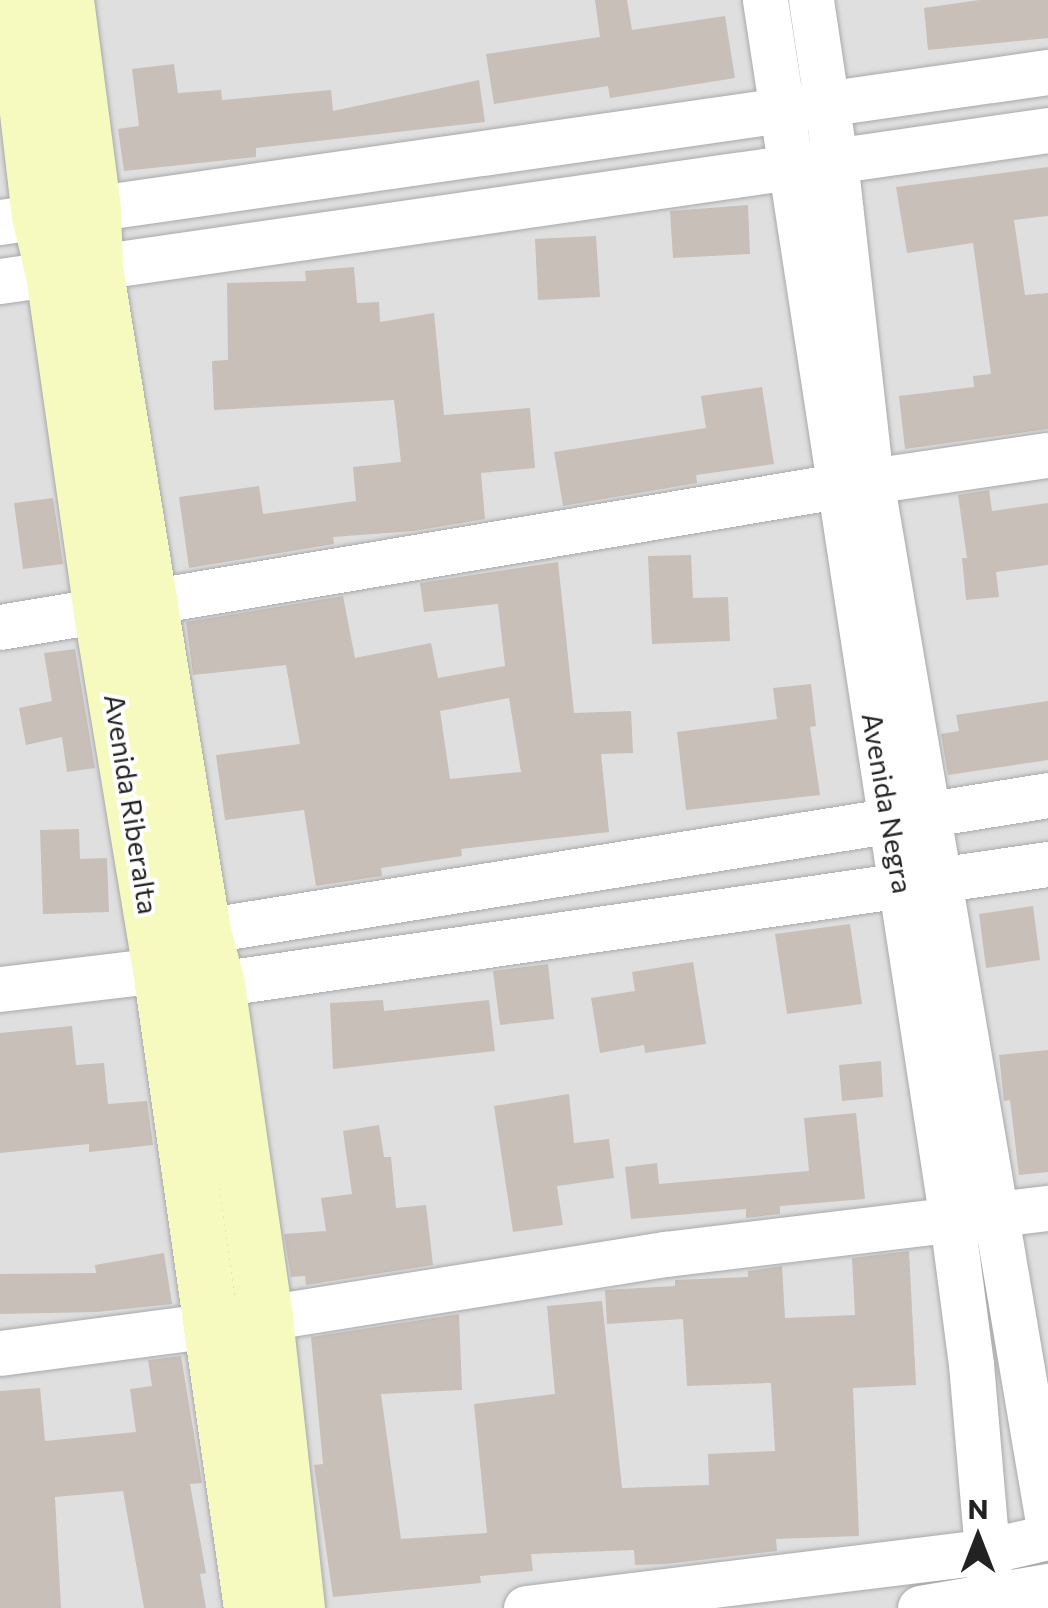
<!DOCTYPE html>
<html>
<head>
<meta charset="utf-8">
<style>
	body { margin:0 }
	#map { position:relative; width:1048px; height:1608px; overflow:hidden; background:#f2efe9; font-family:Commissioner,sans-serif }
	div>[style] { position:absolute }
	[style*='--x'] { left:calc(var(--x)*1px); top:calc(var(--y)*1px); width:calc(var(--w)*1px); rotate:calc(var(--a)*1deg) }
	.residential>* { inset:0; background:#e0dfdf }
	.building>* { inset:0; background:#c7bfb8 }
	.roads { filter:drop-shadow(0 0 2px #a9a9a9) drop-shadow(0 0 2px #a9a9a9) }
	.street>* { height:45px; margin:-22.5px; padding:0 22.5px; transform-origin:22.5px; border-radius:22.5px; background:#fff }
	.secondary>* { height:55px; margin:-27.5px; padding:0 27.5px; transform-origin:27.5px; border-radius:27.5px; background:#f7fabf }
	span { translate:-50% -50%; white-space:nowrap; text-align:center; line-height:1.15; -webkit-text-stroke:8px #fff; paint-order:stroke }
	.street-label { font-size:28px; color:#222 }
	.north { position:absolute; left:928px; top:1488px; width:100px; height:100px; -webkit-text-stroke:8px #fff; paint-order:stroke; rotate:0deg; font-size:28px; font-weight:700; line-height:40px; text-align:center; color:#222 }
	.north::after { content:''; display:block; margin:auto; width:35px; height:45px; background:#222; clip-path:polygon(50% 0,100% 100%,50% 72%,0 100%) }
</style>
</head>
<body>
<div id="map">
	<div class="residential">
		<div style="clip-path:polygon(0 0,1048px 0,1048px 1608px,0 1608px)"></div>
	</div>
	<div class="building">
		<div style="clip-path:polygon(595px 0,627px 0,632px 30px,725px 16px,735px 78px,610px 98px,608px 86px,494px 104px,486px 54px,600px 37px)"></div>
		<div style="clip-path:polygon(979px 0,1048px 0,1048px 38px,928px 50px,924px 8px)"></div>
		<div style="clip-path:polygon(174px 64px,178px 93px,221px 90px,222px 100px,331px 90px,333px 111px,479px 80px,485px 122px,256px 148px,256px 157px,124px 171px,118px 129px,139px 126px,132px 69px)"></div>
		<div style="clip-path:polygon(1048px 167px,1048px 216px,1014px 220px,1025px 295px,1048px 293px,1048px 429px,905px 449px,899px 396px,974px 387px,973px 376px,991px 374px,973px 243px,907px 253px,896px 187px)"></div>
		<div style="clip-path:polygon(748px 205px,750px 254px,673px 258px,670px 211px)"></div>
		<div style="clip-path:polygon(596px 236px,600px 297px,538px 300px,535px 239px)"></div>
		<div style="clip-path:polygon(354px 267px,357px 303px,379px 302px,380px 322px,434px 313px,444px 415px,530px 408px,535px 468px,481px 473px,485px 519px,414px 531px,333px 537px,334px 544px,189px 568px,179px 497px,259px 486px,263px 514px,356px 501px,353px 467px,401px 462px,394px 400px,214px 410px,212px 361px,228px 360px,227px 283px,306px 281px,305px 271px)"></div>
		<div style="clip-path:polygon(762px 387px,774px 464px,696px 475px,697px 483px,563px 506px,554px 452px,706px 428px,701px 396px)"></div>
		<div style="clip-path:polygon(989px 490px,992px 511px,1048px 503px,1048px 565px,996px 572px,999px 597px,966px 600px,962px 558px,967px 558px,958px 495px)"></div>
		<div style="clip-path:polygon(53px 498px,63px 564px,23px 569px,14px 503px)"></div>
		<div style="clip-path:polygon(691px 555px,693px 598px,728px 597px,730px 641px,652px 644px,648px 556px)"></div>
		<div style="clip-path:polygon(evenodd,558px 562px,574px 713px,631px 711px,633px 753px,601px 754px,609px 832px,461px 849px,462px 856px,381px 868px,382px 876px,316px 886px,304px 810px,225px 820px,216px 755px,300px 744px,286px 665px,193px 675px,186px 622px,343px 596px,355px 658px,431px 643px,438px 678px,505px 666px,498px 604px,424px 612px,420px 583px,558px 562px,509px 698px,521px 772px,450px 779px,440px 711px,509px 698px)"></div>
		<div style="clip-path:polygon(75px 649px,95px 768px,67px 772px,62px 737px,26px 745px,19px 708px,52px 701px,44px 653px)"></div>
		<div style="clip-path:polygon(811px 684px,816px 726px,810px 727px,820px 795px,686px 810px,677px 732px,777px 719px,773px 688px)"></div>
		<div style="clip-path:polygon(1048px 701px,1048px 760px,948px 775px,941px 734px,959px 731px,956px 715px)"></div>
		<div style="clip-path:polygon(79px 829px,80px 859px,107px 858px,109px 912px,43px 914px,40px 830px)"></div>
		<div style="clip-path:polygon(1033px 906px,1040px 960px,986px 968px,979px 914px)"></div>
		<div style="clip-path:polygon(850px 924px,862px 1004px,787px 1014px,775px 934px)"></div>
		<div style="clip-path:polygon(693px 962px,706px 1044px,645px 1053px,644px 1045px,600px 1053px,591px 998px,635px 991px,632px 972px)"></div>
		<div style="clip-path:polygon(548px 964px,554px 1019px,500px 1025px,493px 971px)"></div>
		<div style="clip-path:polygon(383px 1000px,384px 1011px,489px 1000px,495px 1051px,333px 1069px,330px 1003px)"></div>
		<div style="clip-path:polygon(72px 1026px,76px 1065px,104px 1063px,108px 1104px,147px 1101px,153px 1145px,89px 1152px,89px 1144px,0 1153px,0 1033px)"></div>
		<div style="clip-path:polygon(1048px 1050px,1048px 1172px,1019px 1175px,1010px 1100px,1004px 1101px,999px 1055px)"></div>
		<div style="clip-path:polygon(881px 1061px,883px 1097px,842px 1101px,839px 1065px)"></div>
		<div style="clip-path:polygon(569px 1094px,574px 1143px,609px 1139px,614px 1178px,557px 1186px,563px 1225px,513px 1232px,494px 1106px)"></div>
		<div style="clip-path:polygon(856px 1113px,865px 1199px,780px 1206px,780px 1214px,746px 1218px,746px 1209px,631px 1219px,625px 1167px,657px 1163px,659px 1184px,809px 1171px,804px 1118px)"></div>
		<div style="clip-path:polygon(379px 1125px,384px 1157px,391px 1157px,396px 1208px,426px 1205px,433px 1265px,306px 1285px,305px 1276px,291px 1277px,284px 1234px,326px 1231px,321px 1198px,352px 1194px,343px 1131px)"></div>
		<div style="clip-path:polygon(909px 1251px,916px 1385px,853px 1388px,859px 1536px,776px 1539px,777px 1551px,666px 1564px,635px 1565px,634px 1550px,531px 1554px,533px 1571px,480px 1576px,481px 1583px,333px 1597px,314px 1465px,323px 1464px,311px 1337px,459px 1314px,462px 1390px,381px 1394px,401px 1539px,487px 1533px,474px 1404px,555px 1394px,547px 1306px,602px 1301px,622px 1488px,709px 1485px,708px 1454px,775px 1451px,771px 1383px,687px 1386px,683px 1319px,607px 1324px,605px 1290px,675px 1286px,675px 1280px,748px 1277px,748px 1271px,782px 1266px,785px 1318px,855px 1315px,852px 1258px)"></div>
		<div style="clip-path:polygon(164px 1253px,172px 1304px,97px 1312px,0 1314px,0 1274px,96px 1273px,95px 1265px)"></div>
		<div style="clip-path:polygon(181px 1356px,202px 1483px,190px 1484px,206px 1573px,200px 1574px,206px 1608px,144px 1608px,123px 1491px,55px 1497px,61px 1608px,0 1608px,0 1391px,40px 1388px,45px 1441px,136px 1432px,130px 1389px,152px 1386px,148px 1360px)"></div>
	</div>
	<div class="roads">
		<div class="street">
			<div style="--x:765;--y:0;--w:1234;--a:81.29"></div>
			<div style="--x:952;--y:1220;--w:145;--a:82.5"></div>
			<div style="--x:971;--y:1364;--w:245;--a:85.1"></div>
			<div style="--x:811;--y:0;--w:162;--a:81.5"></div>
			<div style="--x:835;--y:160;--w:322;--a:83.6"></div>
			<div style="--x:871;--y:480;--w:1057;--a:80.36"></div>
			<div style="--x:0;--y:222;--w:1059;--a:-8.15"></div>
			<div style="--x:0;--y:281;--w:1059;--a:-8.2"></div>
			<div style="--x:0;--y:627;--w:849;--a:-9.56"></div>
			<div style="--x:837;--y:486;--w:213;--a:-8.4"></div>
			<div style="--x:179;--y:952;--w:32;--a:-41"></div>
			<div style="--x:203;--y:931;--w:856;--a:-9.14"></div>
			<div style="--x:0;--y:989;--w:161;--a:-6.8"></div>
			<div style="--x:160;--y:970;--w:59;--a:13.8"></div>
			<div style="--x:217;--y:984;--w:840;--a:-8.22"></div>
			<div style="--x:0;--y:1353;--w:267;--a:-7.5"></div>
			<div style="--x:265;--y:1318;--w:406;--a:-9.1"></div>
			<div style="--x:666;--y:1254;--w:385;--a:-6.9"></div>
			<div style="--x:526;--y:1608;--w:465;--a:-7"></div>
			<div style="--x:987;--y:1551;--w:63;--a:-12.9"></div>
			<div style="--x:920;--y:1608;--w:130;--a:-9.8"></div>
		</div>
		<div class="secondary">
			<div style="--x:14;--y:0;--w:216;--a:83.4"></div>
			<div style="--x:39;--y:215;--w:61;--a:76.7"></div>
			<div style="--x:53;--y:274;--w:342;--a:81.9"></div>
			<div style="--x:101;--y:613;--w:362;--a:80.6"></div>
			<div style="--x:160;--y:970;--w:644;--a:81.88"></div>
			<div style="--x:66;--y:0;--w:211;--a:82.6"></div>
			<div style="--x:93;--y:209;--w:58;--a:88"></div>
			<div style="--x:95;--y:267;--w:673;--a:80.76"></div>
			<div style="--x:203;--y:931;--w:55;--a:75.2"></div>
			<div style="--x:217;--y:984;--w:337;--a:81.8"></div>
			<div style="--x:265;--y:1318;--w:292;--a:83.7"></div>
		</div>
	</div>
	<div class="street-label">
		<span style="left:888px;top:803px;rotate:80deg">Avenida Negra</span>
		<span style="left:132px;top:804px;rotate:81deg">Avenida Riberalta</span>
	</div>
	<div class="north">N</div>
</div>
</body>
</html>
